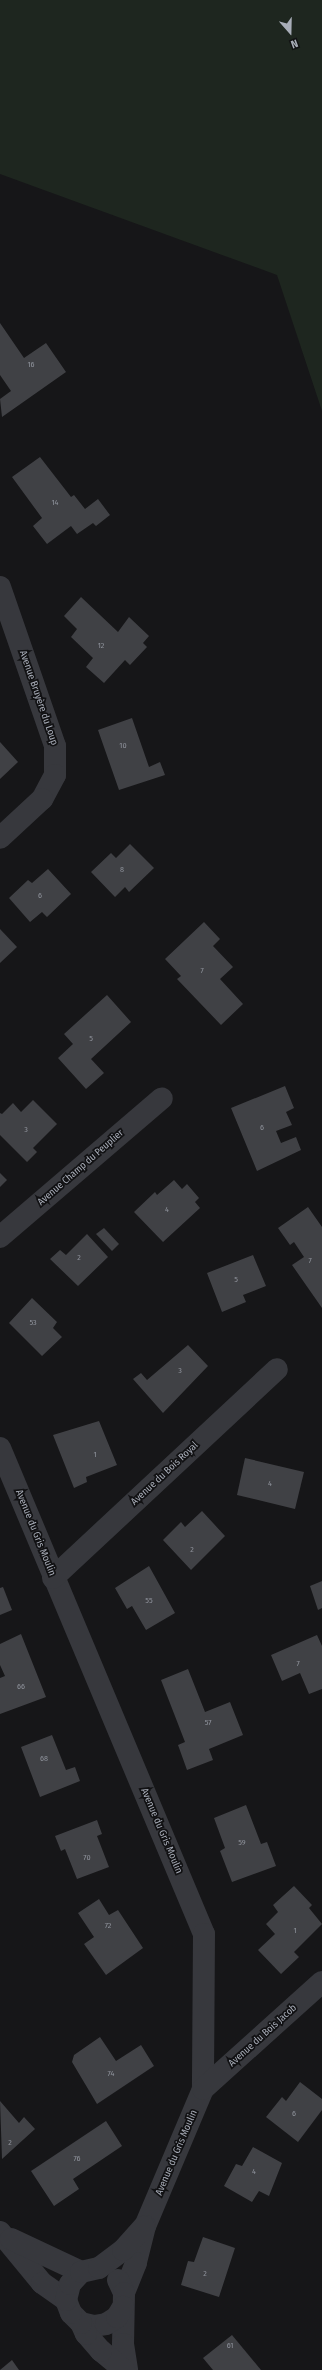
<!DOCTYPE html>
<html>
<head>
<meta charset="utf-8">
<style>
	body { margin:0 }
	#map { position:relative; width:322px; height:2370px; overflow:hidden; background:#161618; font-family:"Fira Sans Condensed",sans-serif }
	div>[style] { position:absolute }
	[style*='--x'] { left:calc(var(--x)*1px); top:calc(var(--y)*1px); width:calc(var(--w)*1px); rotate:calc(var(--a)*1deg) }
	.green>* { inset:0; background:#1e261f }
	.building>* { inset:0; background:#404145 }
	.minor>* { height:22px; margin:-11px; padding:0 11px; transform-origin:11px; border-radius:11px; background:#37383d }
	span { translate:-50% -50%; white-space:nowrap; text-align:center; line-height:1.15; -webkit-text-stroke:3.5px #111113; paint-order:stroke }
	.number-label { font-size:8px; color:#8e929b }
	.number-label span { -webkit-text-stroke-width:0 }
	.street-label { font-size:10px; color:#a8adb8 }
	.north { position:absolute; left:270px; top:12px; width:40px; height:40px; -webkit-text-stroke:3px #111113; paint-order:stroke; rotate:160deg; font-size:11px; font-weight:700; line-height:16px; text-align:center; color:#a8adb8 }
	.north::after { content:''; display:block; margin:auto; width:14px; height:18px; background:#a8adb8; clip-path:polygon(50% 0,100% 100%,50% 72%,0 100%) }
</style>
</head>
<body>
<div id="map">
	<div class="green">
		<div style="clip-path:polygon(0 0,322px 0,322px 411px,277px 275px,0 174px)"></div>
	</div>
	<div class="building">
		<div style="clip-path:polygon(0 323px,24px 358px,46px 343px,66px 372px,2px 417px,0 399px,11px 391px,0 375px)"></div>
		<div style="clip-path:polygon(40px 457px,71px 497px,74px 495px,85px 509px,98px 499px,110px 515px,96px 526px,93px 523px,77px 534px,71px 526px,47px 544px,33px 526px,42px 518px,12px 477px)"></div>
		<div style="clip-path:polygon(81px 597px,118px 632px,129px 617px,149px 636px,143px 643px,147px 647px,130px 665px,125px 660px,104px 683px,86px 667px,93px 658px,71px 637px,77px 629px,64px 616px)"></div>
		<div style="clip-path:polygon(132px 718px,149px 767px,160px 762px,165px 775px,119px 790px,98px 730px)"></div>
		<div style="clip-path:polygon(0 742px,18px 762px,0 779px)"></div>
		<div style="clip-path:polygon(130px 844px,154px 868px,129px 892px,125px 887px,115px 897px,91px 872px,111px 853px,116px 858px)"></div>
		<div style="clip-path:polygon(48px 869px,71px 894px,47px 917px,42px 912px,30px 922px,9px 898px,28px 880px,32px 883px)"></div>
		<div style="clip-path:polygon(204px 922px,220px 939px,213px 946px,233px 967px,220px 979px,243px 1004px,221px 1025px,177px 979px,181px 976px,165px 959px)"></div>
		<div style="clip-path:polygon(0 929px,17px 947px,0 963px)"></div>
		<div style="clip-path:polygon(107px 995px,131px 1022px,91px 1059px,104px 1073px,86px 1089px,58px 1058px,73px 1044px,64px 1034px)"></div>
		<div style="clip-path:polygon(285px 1086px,294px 1108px,286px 1112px,292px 1125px,276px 1131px,281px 1143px,296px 1137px,301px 1150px,257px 1171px,231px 1108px)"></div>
		<div style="clip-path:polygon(33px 1100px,57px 1124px,33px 1148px,37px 1152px,27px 1162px,0 1135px,0 1113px,2px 1114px,13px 1103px,21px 1112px)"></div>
		<div style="clip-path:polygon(0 1173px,7px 1180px,0 1187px)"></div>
		<div style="clip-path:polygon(174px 1180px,182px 1189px,187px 1184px,199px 1198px,195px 1202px,200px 1208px,163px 1242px,134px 1212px,155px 1192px,157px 1195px)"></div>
		<div style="clip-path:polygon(308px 1207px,322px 1227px,322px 1308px,292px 1265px,304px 1257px,294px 1242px,290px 1245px,278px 1228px)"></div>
		<div style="clip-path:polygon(104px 1228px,119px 1244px,112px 1251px,96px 1234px)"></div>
		<div style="clip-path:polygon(87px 1234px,108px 1257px,78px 1286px,50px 1259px,60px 1250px,66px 1255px)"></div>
		<div style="clip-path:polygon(253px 1255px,266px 1286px,243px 1295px,246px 1302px,222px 1312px,207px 1273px)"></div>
		<div style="clip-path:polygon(32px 1298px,57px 1322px,53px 1328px,62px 1337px,42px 1356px,9px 1323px)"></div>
		<div style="clip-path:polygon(188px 1345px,208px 1366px,163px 1413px,133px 1379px,141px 1373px,147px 1380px)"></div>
		<div style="clip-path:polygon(99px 1421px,117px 1465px,86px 1477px,87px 1482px,74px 1488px,53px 1435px)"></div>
		<div style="clip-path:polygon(245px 1458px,304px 1472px,295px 1509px,237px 1495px)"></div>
		<div style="clip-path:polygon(202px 1511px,225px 1536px,191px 1570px,163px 1540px,181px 1522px,185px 1527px)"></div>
		<div style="clip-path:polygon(149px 1566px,175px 1613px,146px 1630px,132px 1606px,127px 1609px,115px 1588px)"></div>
		<div style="clip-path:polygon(322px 1581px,322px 1608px,318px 1610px,310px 1586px)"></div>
		<div style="clip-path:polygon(3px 1587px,12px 1610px,0 1615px,0 1588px)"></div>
		<div style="clip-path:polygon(21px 1634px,46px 1697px,0 1714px,0 1678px,5px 1676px,0 1665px,0 1644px)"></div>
		<div style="clip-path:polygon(317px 1635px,322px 1646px,322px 1689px,309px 1694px,300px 1673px,282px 1681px,271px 1655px)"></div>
		<div style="clip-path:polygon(188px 1669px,205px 1712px,230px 1702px,243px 1735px,209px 1749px,213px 1760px,187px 1770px,178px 1745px,185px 1742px,161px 1680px)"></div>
		<div style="clip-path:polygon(52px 1735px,66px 1770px,75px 1767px,80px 1781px,40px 1797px,21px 1747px)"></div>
		<div style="clip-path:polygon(246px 1805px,261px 1844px,267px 1842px,276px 1866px,232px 1882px,220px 1851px,225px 1848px,214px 1818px)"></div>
		<div style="clip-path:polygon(97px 1820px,102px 1834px,97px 1836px,109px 1867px,77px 1879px,65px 1849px,61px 1851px,55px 1836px)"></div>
		<div style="clip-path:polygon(294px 1886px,312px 1905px,309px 1908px,322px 1924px,294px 1952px,299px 1957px,281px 1974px,258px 1950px,275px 1934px,266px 1924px,278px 1912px,273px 1905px)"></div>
		<div style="clip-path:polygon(99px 1899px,109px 1915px,118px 1910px,143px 1948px,106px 1975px,84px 1944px,94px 1937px,78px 1913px)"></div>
		<div style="clip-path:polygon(100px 2037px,116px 2061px,141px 2045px,154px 2066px,97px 2104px,72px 2062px,74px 2055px)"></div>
		<div style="clip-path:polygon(300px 2082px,322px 2099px,322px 2110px,298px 2142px,266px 2117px,282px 2097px,286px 2101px)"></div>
		<div style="clip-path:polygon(0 2101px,19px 2123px,24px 2117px,35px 2129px,2px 2159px)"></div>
		<div style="clip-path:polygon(106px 2121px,122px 2146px,73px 2179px,79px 2189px,54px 2206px,31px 2171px)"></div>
		<div style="clip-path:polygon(253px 2147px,282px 2163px,269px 2196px,259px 2191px,252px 2202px,224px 2186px,236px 2164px,242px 2166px)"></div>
		<div style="clip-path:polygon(203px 2237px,235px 2248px,219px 2297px,181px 2285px,188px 2261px,194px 2262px)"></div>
		<div style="clip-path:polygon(232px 2335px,261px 2370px,213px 2370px,203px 2358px)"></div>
		<div style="clip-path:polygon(12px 2360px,19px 2370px,0 2370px)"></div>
	</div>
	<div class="minor">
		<div style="--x:0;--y:587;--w:168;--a:70.9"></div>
		<div style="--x:55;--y:746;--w:29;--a:90"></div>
		<div style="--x:55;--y:775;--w:27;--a:118"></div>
		<div style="--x:42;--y:799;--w:57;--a:137.1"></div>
		<div style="--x:0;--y:1237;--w:213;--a:-40.6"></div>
		<div style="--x:0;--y:1448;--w:527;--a:67.23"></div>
		<div style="--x:204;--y:1934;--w:155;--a:90.4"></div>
		<div style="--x:203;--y:2089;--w:149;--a:112.9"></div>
		<div style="--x:145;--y:2226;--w:38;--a:104"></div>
		<div style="--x:136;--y:2263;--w:32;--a:112"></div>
		<div style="--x:53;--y:1578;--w:306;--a:-43"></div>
		<div style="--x:203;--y:2089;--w:160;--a:-42"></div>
		<div style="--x:0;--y:2232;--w:66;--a:50.5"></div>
		<div style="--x:42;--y:2283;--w:29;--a:35"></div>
		<div style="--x:11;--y:2239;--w:77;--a:25.2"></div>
		<div style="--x:118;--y:2280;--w:14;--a:65"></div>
		<div style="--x:124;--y:2293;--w:51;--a:91.1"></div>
		<div style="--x:123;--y:2344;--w:26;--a:81"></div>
		<div style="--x:81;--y:2323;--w:13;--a:13"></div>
		<div style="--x:94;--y:2326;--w:12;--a:-9"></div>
		<div style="--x:106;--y:2324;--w:13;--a:-32"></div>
		<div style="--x:117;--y:2317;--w:12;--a:-59"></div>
		<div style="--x:124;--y:2370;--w:30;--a:-140"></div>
		<div style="--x:101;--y:2351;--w:23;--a:-131"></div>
		<div style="--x:86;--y:2334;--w:12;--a:-114"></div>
		<div style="--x:81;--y:2323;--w:14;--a:-135"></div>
		<div style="--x:71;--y:2313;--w:14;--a:-111"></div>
		<div style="--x:66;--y:2300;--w:16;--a:-76"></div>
		<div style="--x:70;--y:2284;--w:16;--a:-47"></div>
		<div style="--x:81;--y:2272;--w:18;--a:-13"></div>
		<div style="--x:99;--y:2268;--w:30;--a:-37"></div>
		<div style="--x:123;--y:2250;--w:31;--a:-48"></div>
	</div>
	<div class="number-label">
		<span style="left:31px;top:365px">16</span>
		<span style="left:55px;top:503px">14</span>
		<span style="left:101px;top:646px">12</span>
		<span style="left:123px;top:746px">10</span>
		<span style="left:122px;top:870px">8</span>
		<span style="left:40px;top:896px">6</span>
		<span style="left:202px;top:971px">7</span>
		<span style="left:91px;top:1039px">5</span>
		<span style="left:262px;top:1128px">6</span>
		<span style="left:26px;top:1130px">3</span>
		<span style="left:167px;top:1210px">4</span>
		<span style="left:79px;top:1258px">2</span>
		<span style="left:310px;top:1261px">7</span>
		<span style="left:236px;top:1280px">5</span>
		<span style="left:33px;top:1323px">53</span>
		<span style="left:180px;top:1371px">3</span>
		<span style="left:95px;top:1455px">1</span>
		<span style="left:270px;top:1484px">4</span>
		<span style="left:192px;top:1550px">2</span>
		<span style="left:149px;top:1601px">55</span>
		<span style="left:298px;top:1664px">7</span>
		<span style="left:21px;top:1687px">66</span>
		<span style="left:208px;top:1723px">57</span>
		<span style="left:44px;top:1759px">68</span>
		<span style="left:242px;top:1843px">59</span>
		<span style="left:87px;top:1858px">70</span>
		<span style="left:108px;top:1926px">72</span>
		<span style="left:295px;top:1931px">1</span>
		<span style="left:111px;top:2074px">74</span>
		<span style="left:294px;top:2114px">6</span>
		<span style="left:10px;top:2143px">2</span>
		<span style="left:77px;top:2159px">76</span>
		<span style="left:254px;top:2172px">4</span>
		<span style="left:205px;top:2274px">2</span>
		<span style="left:230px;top:2346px">61</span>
	</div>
	<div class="street-label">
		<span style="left:38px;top:698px;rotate:71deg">Avenue Bruyère du Loup</span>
		<span style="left:81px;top:1168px;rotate:-41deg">Avenue Champ du Peuplier</span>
		<span style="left:165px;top:1474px;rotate:-43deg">Avenue du Bois Royal</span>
		<span style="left:35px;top:1533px;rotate:68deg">Avenue du Gris Moulin</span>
		<span style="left:161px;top:1831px;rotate:67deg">Avenue du Gris Moulin</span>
		<span style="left:263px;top:2036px;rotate:-42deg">Avenue du Bois Jacob</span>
		<span style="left:177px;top:2153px;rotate:-67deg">Avenue du Gris Moulin</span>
	</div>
	<div class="north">N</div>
</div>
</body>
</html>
